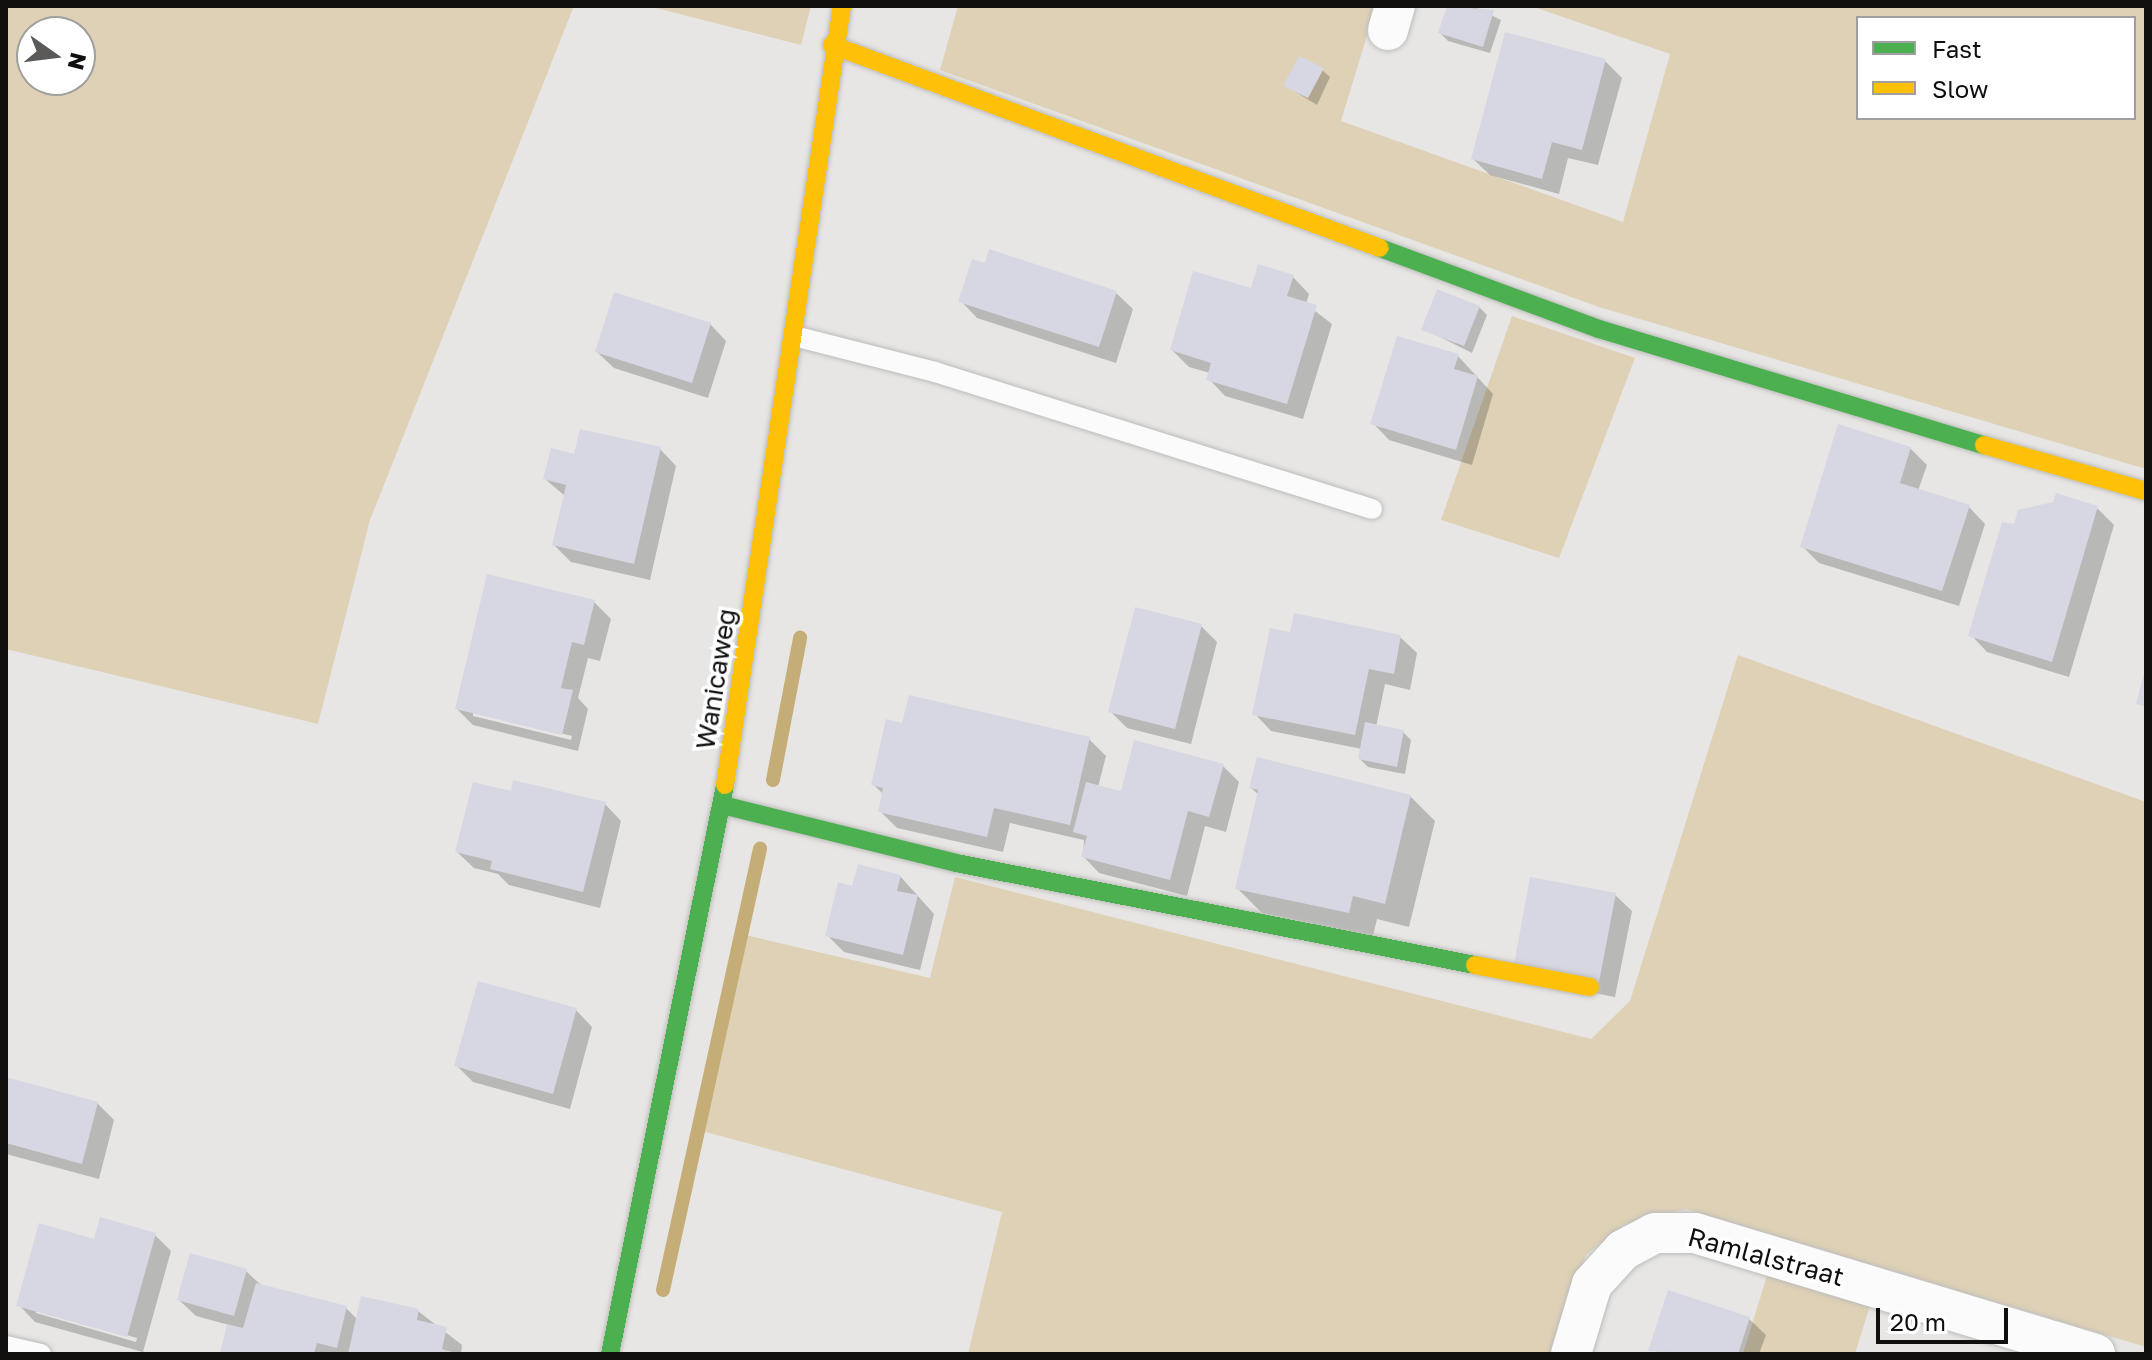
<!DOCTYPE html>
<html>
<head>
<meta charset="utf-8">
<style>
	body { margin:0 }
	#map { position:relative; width:2152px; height:1360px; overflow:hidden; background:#e7e6e4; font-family:"Golos Text",sans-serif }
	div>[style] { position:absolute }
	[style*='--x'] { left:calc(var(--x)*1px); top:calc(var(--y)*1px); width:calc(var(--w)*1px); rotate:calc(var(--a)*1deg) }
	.green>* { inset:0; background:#ded1b6 }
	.shadow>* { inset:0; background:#0003 }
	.stream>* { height:14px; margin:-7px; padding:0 7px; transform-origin:7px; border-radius:7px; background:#c5ad77 }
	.building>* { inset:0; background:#d6d7e2 }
	.roads { filter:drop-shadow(0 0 2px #bcbcba) drop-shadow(0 0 2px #bcbcba) }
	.lane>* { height:20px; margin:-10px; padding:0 10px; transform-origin:10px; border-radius:10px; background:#fbfbfb }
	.street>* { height:40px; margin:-20px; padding:0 20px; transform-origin:20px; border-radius:20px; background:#fbfbfb }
	.fast>* { height:18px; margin:-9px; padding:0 9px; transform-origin:9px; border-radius:9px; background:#4caf50 }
	.slow>* { height:18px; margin:-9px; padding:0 9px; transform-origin:9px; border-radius:9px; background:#ffc107 }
	span { translate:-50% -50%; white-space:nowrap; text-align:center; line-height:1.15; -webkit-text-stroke:7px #fff; paint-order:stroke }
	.street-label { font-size:26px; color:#100f0e }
	.frame { position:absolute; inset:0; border:8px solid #100f0e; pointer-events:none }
	.legend { position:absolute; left:1856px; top:16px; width:280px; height:104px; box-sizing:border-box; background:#fff; border:2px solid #9f9f9f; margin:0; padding:10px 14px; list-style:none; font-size:24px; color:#100f0e }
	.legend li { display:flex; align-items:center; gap:16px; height:40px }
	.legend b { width:40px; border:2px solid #9f9f9f }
	.north { position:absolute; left:16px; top:16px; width:80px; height:80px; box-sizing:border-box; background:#fff; border:2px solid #9f9f9f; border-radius:50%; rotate:104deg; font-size:22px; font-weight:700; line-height:32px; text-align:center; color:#100f0e }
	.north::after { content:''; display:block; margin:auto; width:28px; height:36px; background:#5b5a59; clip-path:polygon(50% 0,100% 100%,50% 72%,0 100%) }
	.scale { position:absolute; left:1876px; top:1308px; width:132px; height:36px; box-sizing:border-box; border:4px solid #100f0e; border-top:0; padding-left:10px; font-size:24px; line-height:28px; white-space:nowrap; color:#100f0e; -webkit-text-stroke:6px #fff; paint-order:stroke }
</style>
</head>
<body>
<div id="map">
	<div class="green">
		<div style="clip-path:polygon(evenodd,6px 6px,574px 6px,370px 520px,318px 724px,6px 649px,6px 6px,32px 32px,80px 32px,80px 80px,32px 80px,32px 32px)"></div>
		<div style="clip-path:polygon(648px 6px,811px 6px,801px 45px)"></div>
		<div style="clip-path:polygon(evenodd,958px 6px,1376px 6px,1341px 121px,1623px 222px,1670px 54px,1531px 6px,2146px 6px,2146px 469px,1599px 307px,940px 70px,958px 6px,1858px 18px,2134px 18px,2134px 118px,1858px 118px,1858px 18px)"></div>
		<div style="clip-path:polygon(1512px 316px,1635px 358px,1559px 558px,1441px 520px)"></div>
		<div style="clip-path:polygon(1738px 655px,2146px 802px,2146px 1347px,1686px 1209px,1625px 1224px,1586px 1255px,1552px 1354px,968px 1354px,1002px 1212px,698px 1130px,741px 934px,930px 978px,955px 877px,1591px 1039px,1630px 1001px)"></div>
		<div style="clip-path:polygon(1769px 1269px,1871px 1302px,1855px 1354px,1743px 1354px)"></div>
	</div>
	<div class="shadow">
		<div style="clip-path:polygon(1449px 6px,1473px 6px,1501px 20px,1490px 53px,1448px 41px,1440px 33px)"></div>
		<div style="clip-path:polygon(1605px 61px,1622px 78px,1598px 165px,1568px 158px,1559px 194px,1490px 175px,1473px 159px)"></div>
		<div style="clip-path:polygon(1322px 70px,1330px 77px,1317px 105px,1286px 86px)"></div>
		<div style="clip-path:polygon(1293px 277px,1309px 294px,1306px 304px,1332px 324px,1303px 419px,1225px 396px,1209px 379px,1210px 373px,1189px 367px,1172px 350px,1253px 291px)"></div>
		<div style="clip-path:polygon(1116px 293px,1133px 309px,1116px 363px,977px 318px,961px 301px)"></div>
		<div style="clip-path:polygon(1479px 307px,1487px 315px,1472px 353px,1424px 329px)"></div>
		<div style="clip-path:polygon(710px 324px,726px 341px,708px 398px,614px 368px,597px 352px)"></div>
		<div style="clip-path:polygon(1458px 356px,1493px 394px,1472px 465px,1389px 440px,1373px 423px)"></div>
		<div style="clip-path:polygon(1910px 448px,1927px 465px,1918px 491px,1969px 507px,1985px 524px,1959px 606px,1819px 563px,1803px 547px)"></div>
		<div style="clip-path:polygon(660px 449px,676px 466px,650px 580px,571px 562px,554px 545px,565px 496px,545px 479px,576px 456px)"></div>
		<div style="clip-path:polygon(2097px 508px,2114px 525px,2069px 677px,1987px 652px,1971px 635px,2015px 527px)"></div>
		<div style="clip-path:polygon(evenodd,594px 602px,611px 619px,600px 661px,588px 658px,578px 698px,588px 709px,578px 751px,473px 725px,457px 709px,594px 602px,473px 712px,572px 736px,571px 740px,473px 716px,473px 712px)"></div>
		<div style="clip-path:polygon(1201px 626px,1217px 642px,1191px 744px,1127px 728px,1111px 712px)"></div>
		<div style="clip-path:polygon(1292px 635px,1400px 637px,1417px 653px,1410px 690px,1385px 684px,1376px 727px,1403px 732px,1411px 740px,1405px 774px,1368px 767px,1360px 759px,1362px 749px,1271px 731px,1255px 714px)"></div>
		<div style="clip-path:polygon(903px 725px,1089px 739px,1106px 756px,1098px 787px,1123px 793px,1223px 766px,1239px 782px,1226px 832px,1205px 826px,1187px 896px,1099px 873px,1083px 856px,1084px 840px,1010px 823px,1003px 852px,897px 828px,880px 811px,884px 795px,873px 784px)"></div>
		<div style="clip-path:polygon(1251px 788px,1410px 796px,1435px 821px,1409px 927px,1377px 919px,1373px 936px,1262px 913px,1237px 888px,1259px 795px)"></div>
		<div style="clip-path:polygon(512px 793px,605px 804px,621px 821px,600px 908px,509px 885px,498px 874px,474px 868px,457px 852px)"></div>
		<div style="clip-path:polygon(900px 876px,934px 914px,920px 970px,844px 952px,827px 935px,854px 888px)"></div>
		<div style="clip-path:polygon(1615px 895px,1632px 911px,1615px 997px,1532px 981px)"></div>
		<div style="clip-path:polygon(576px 1010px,592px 1027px,570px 1109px,473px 1082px,456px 1065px)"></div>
		<div style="clip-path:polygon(6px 1079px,97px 1103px,114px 1120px,99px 1179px,6px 1154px)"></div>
		<div style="clip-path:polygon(evenodd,155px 1235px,171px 1251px,143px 1352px,35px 1322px,19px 1305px,95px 1241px,155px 1235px,36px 1309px,137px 1338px,136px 1342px,36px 1313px,36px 1309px)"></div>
		<div style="clip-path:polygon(191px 1256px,246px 1271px,262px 1286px,346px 1308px,358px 1320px,418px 1311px,462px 1345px,461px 1354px,222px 1354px,229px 1325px,196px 1316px,179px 1300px)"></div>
		<div style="clip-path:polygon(1749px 1319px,1766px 1335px,1759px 1354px,1651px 1351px)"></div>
	</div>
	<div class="stream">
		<div style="--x:773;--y:780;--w:145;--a:-79.2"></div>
		<div style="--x:663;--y:1290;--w:452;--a:-77.6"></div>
	</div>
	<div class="building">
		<div style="clip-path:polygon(1447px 6px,1494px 10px,1483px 47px,1438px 33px)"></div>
		<div style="clip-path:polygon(1505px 32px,1606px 59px,1582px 150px,1552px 142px,1542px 179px,1471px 159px)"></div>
		<div style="clip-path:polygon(1299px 56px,1324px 68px,1308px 98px,1283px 86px)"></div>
		<div style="clip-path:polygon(989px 249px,1117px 291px,1099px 347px,958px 302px,972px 259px,985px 263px)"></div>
		<div style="clip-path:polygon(1258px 264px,1294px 275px,1287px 296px,1317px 305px,1287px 404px,1206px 380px,1211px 363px,1170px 350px,1193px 271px,1251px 288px)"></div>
		<div style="clip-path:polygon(1437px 289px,1480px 306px,1464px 346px,1421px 330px)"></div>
		<div style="clip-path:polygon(614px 292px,711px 323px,692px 383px,595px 352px)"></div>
		<div style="clip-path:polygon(1397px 336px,1459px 354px,1454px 369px,1478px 376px,1456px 450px,1370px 424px)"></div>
		<div style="clip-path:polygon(1838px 424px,1911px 447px,1900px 483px,1970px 505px,1942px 591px,1800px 547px)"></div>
		<div style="clip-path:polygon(580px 429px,661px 447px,634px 564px,552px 545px,566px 485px,543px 479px,551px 448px,574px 454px)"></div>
		<div style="clip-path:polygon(2056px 493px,2098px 506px,2052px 662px,1968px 636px,2002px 522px,2014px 524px,2018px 510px,2053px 502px)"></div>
		<div style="clip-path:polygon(487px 574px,595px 600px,584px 645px,572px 642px,561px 688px,573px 690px,562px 735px,455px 709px)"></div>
		<div style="clip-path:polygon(1135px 607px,1202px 624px,1175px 729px,1108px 712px)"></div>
		<div style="clip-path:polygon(1294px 613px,1401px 635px,1394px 674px,1369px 669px,1355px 735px,1252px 715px,1270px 628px,1290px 632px)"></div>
		<div style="clip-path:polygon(2145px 670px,2146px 670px,2146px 707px,2136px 704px)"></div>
		<div style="clip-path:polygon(909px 695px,1090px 737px,1070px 825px,994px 808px,987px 837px,878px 812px,883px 788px,871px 785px,886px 719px,902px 723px)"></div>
		<div style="clip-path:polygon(1365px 722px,1404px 730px,1397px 767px,1358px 759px)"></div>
		<div style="clip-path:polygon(1134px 740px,1224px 764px,1209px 817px,1188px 811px,1170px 880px,1081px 857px,1087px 836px,1073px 832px,1086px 782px,1121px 791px)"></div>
		<div style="clip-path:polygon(1257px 757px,1411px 795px,1385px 904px,1353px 896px,1349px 913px,1235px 889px,1258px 790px,1249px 788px)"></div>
		<div style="clip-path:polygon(513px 780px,606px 802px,583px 892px,490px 869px,492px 861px,455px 852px,473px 782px,511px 791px)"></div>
		<div style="clip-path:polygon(858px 864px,901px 875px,897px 891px,918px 895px,903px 955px,825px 936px,838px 882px,852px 886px)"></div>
		<div style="clip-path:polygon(1530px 877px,1616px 893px,1599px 982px,1514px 965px)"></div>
		<div style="clip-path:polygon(478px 981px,577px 1008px,553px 1094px,454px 1066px)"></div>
		<div style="clip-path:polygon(6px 1077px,98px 1102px,82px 1164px,6px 1143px)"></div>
		<div style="clip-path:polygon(100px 1217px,156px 1233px,127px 1337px,16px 1306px,39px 1223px,94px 1239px)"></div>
		<div style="clip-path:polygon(190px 1253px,247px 1269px,234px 1316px,177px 1300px)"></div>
		<div style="clip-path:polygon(256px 1283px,347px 1306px,337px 1348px,317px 1343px,314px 1354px,220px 1354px,227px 1324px,243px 1328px)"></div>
		<div style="clip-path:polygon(1668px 1290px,1750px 1317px,1738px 1354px,1648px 1351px)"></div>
		<div style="clip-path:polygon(361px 1296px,419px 1309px,417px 1320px,447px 1327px,442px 1349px,459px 1354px,348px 1354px)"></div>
	</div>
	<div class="roads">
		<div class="lane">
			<div style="--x:794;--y:336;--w:146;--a:14.3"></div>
			<div style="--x:935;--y:372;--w:458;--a:17.4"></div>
			<div style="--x:6;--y:1346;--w:36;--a:13"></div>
		</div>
		<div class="street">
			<div style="--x:1388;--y:30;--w:25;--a:-74"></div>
			<div style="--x:1571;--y:1354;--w:73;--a:-73.3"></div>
			<div style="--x:1592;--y:1284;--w:46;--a:-47.6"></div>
			<div style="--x:1623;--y:1250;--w:36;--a:-28"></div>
			<div style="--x:1655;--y:1233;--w:40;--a:0"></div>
			<div style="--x:1695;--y:1233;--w:418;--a:16.8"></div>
		</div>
		<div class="fast">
			<div style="--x:1380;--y:248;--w:233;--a:20.3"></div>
			<div style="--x:1599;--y:329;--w:402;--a:16.8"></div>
			<div style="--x:722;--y:805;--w:241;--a:13.9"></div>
			<div style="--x:956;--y:863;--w:529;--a:11.12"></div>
			<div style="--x:610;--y:1354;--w:581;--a:-78.57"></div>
		</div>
		<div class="slow">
			<div style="--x:832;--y:45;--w:584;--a:20.33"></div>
			<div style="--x:1984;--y:445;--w:168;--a:15.9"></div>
			<div style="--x:725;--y:785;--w:788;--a:-81.46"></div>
			<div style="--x:1475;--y:965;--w:117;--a:10.8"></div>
		</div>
	</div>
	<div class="street-label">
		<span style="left:716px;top:679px;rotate:-81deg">Wanicaweg</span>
		<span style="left:1766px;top:1257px;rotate:15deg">Ramlalstraat</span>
	</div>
	<div class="frame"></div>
	<ul class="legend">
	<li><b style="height:10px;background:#4caf50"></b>Fast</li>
	<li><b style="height:10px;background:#ffc107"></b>Slow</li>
	</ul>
	<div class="north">N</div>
	<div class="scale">20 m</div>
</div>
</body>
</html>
